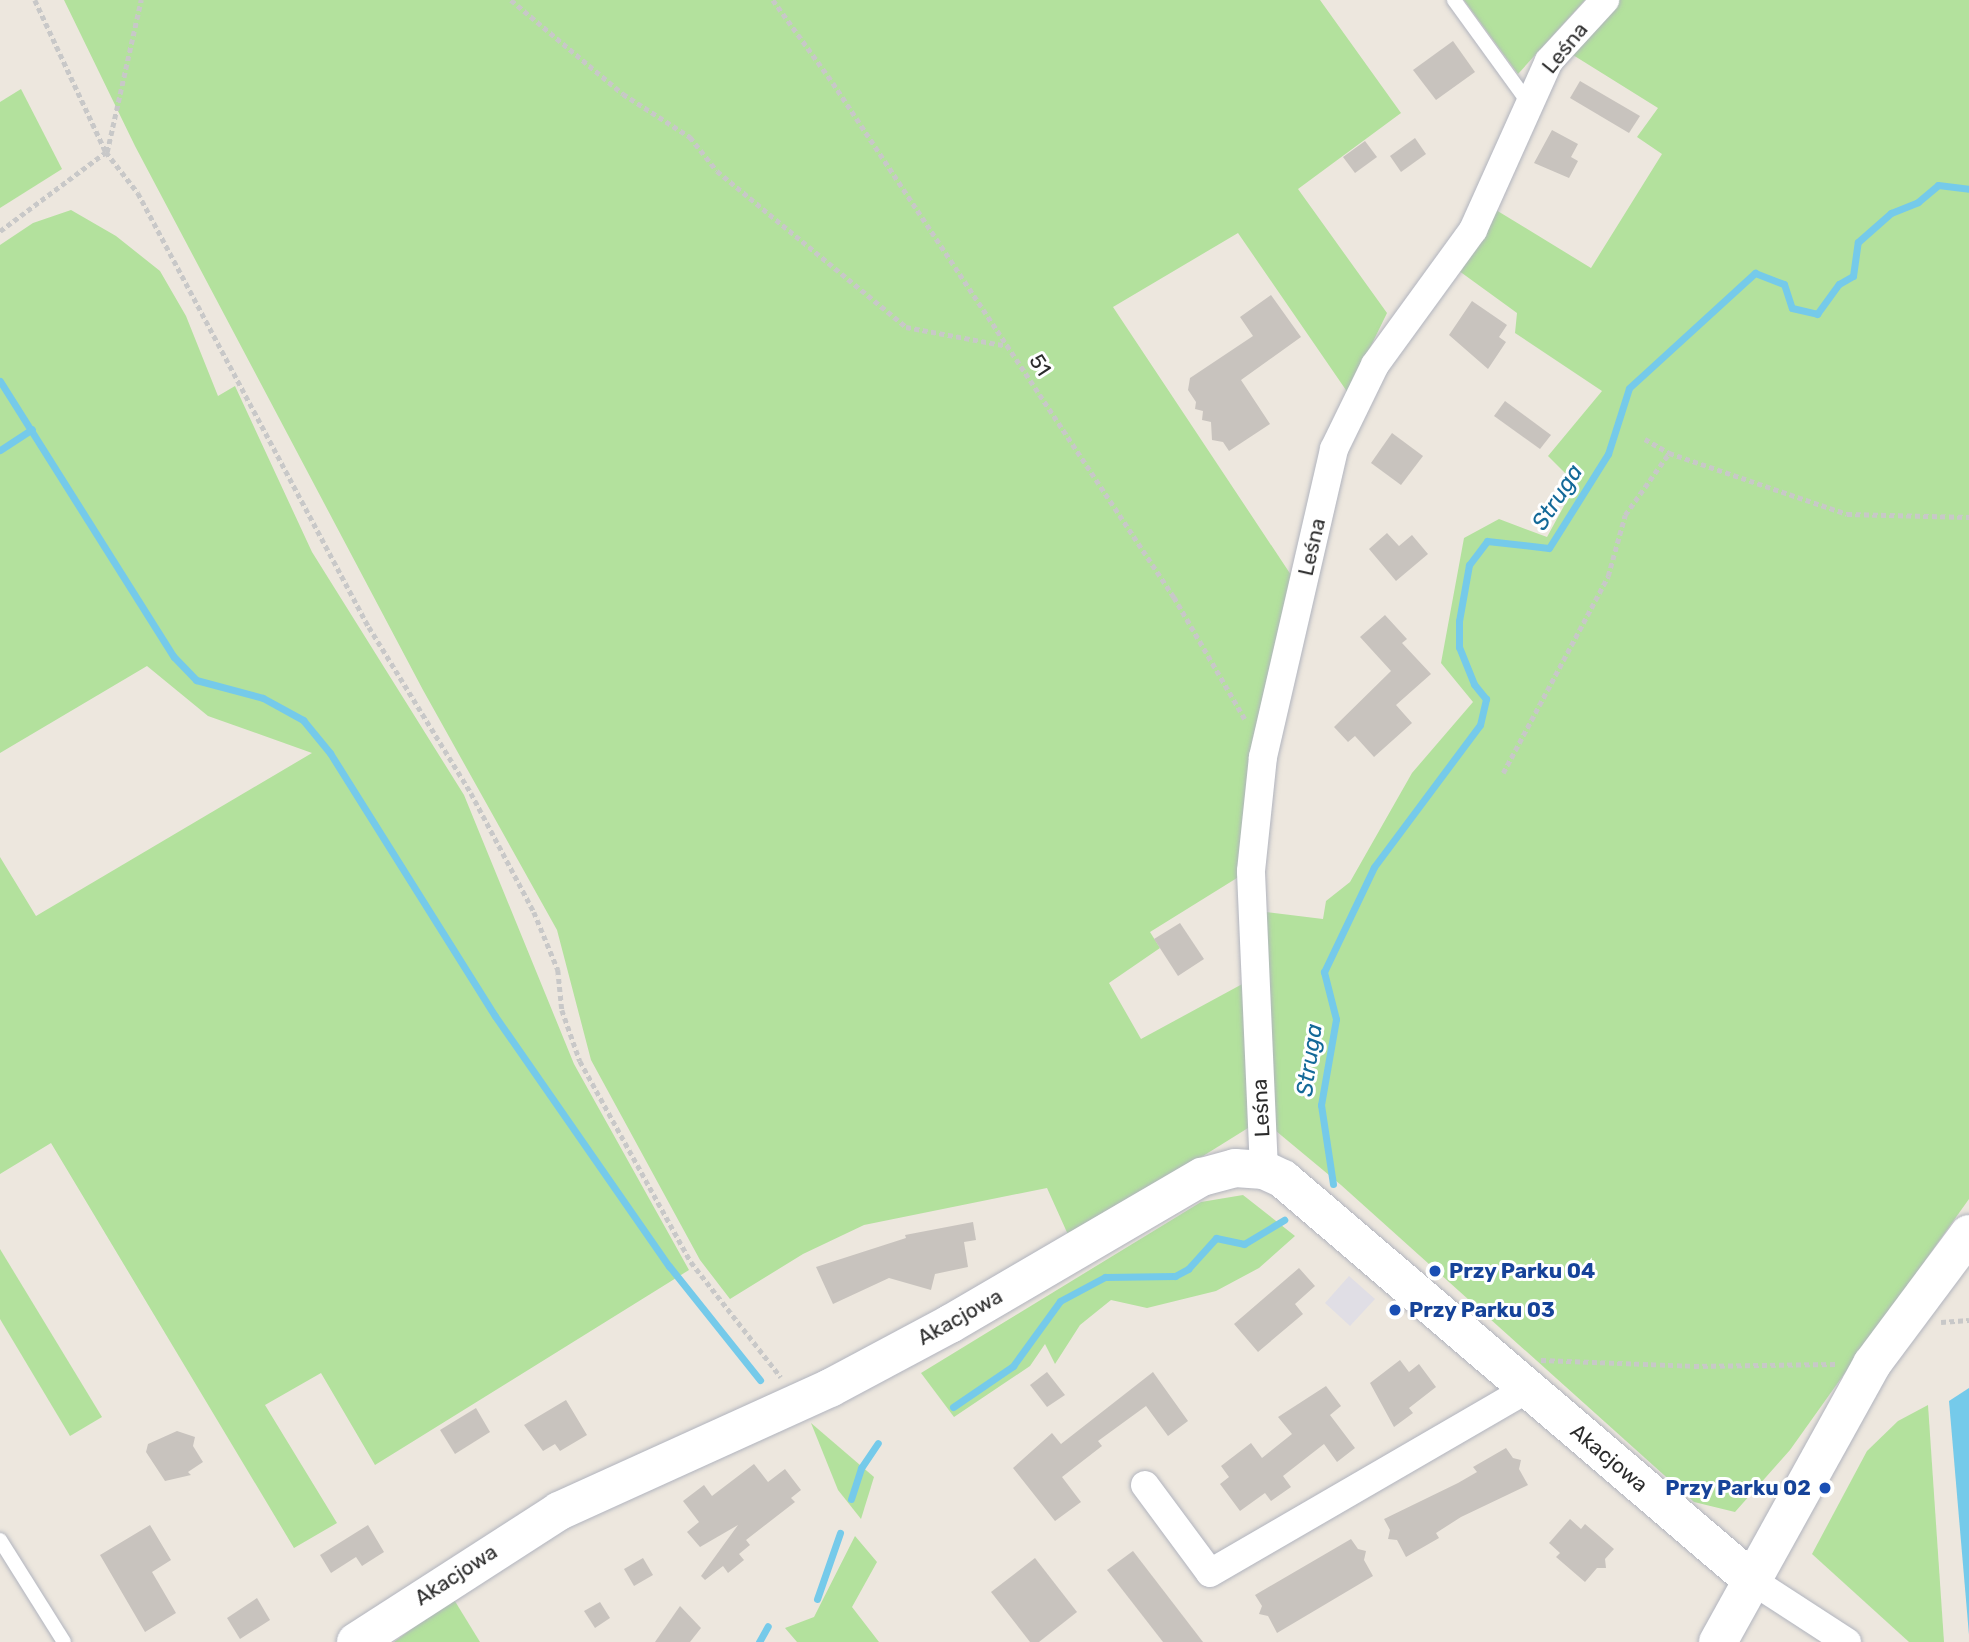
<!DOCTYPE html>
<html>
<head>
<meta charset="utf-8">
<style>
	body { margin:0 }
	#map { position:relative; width:1969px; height:1642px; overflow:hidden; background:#ede7de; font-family:Rubik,sans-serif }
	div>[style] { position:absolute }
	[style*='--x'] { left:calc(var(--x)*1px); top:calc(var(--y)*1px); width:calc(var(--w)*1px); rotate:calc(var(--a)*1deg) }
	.industrial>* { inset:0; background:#e0dee5 }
	.green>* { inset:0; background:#b3e19d }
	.water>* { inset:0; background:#75caea }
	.stream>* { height:7px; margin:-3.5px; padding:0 3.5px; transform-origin:3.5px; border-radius:3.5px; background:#75caea }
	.building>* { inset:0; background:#c8c3be }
	.path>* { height:4.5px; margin-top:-2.25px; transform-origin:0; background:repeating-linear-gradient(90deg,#c8c8c8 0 5px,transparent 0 8.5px) }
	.roads { filter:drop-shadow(0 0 2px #b1b4be) drop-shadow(0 0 2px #b1b4be) }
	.lane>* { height:14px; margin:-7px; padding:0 7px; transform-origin:7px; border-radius:7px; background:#fff }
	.street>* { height:28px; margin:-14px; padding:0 14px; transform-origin:14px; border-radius:14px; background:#fff }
	.secondary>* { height:38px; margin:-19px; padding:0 19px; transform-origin:19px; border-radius:19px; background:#fff }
	.dots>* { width:19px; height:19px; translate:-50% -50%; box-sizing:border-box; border:4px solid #fff; border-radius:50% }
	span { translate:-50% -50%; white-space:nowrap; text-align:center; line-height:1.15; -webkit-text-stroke:6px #fff; paint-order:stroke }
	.street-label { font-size:21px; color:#2b2b2b }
	.transit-label { font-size:21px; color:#164399; font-weight:700 }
	.left { translate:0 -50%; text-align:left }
	.right { translate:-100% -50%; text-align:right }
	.water-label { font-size:23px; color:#136998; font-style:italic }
</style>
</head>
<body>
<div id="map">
	<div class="industrial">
		<div style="clip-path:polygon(1349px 1276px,1375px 1299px,1350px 1326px,1325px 1303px)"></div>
	</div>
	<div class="green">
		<div style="clip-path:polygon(64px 0,1320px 0,1401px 113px,1298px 189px,1387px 313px,1348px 393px,1238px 233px,1113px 307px,1293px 578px,1245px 873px,1150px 932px,1160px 948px,1109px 983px,1141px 1039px,1246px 982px,1248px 1128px,1070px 1239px,1047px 1188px,864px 1225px,803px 1254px,730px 1299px,700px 1260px,591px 1060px,557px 930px,423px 690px,135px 146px)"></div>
		<div style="clip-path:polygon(1464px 0,1585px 0,1518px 74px)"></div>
		<div style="clip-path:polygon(1618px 0,1969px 0,1969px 1199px,1790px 1450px,1735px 1512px,1694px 1502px,1341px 1185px,1270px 1126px,1258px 911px,1323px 919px,1326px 901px,1350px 882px,1412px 773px,1473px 702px,1441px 663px,1464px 538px,1499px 519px,1547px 537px,1576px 484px,1548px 456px,1602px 391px,1515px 333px,1517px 313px,1455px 268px,1496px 210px,1591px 268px,1662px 154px,1637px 137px,1658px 108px,1573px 55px)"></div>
		<div style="clip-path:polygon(21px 89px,62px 169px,0 208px,0 102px)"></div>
		<div style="clip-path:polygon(71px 210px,116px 236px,160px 271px,186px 316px,218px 396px,235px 386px,312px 552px,464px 795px,574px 1064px,689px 1270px,375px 1465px,321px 1373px,265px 1405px,337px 1523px,294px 1548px,51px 1143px,0 1174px,0 857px,36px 916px,312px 753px,208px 716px,147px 666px,0 753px,0 245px,33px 223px)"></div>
		<div style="clip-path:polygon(1243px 1195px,1295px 1236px,1259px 1268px,1216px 1291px,1147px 1308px,1111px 1300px,1080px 1325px,1055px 1364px,1045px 1344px,1030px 1366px,954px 1417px,921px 1373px,1201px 1202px)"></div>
		<div style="clip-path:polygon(0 1249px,102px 1417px,70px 1436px,0 1319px)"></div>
		<div style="clip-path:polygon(1928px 1405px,1944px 1642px,1909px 1642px,1812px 1554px,1867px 1451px,1898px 1421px)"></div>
		<div style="clip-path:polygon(811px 1423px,874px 1477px,861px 1519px,838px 1490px)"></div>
		<div style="clip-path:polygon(855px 1536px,877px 1562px,852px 1607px,879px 1642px,797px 1642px,785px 1628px,814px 1617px)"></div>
		<div style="clip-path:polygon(453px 1598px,480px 1642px,394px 1642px)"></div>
	</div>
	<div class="water">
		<div style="clip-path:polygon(1969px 1388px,1969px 1635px,1949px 1401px)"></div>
	</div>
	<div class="stream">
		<div style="--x:0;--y:381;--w:326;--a:57.8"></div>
		<div style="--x:174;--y:657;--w:32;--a:46"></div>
		<div style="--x:196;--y:680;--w:69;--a:15"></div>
		<div style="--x:263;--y:698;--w:46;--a:28.8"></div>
		<div style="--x:303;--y:720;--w:43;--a:50.7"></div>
		<div style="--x:330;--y:753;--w:310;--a:57.9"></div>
		<div style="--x:495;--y:1016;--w:305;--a:55.2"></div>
		<div style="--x:669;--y:1266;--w:146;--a:51.4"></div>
		<div style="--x:0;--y:450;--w:38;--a:-33"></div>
		<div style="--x:1333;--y:1184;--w:80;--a:-98.6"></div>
		<div style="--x:1321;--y:1105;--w:87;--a:-80.1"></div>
		<div style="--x:1336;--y:1019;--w:49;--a:-104.3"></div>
		<div style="--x:1324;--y:972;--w:116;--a:-64.5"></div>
		<div style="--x:1374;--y:867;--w:177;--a:-53.3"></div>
		<div style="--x:1480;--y:725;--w:27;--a:-77"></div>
		<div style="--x:1486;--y:699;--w:19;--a:-129"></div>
		<div style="--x:1474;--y:684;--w:40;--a:-112"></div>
		<div style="--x:1459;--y:647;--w:26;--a:-90"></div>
		<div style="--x:1459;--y:621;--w:57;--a:-79.9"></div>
		<div style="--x:1469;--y:565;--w:30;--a:-53"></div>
		<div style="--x:1487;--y:541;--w:62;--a:6.4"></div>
		<div style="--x:1549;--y:548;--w:111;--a:-57.9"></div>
		<div style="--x:1608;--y:454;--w:69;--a:-72.3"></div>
		<div style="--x:1629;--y:388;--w:171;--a:-42.4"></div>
		<div style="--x:1755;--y:273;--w:31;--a:21"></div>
		<div style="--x:1784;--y:284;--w:25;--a:72"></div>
		<div style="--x:1792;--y:308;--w:26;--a:13"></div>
		<div style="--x:1817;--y:314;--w:37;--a:-54"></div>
		<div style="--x:1839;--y:284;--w:16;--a:-30"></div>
		<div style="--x:1853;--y:276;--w:34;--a:-82"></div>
		<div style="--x:1858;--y:242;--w:44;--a:-41.3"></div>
		<div style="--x:1891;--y:213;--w:29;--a:-22"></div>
		<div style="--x:1918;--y:202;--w:26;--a:-40"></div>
		<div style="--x:1938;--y:185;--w:31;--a:7"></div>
		<div style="--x:953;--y:1407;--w:73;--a:-34.3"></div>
		<div style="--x:1013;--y:1366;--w:80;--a:-54.1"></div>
		<div style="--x:1060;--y:1301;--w:51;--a:-28.1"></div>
		<div style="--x:1105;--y:1277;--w:70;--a:-0.8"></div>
		<div style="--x:1175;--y:1276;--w:15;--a:-28"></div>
		<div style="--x:1188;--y:1269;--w:42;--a:-47.9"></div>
		<div style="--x:1216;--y:1238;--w:29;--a:12"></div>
		<div style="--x:1244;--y:1244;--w:47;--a:-31"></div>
		<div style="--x:851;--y:1499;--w:33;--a:-72"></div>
		<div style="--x:861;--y:1468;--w:30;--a:-56"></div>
		<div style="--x:817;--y:1599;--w:70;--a:-70.8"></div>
		<div style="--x:759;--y:1642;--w:18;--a:-61"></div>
	</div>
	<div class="building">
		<div style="clip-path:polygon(1453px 41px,1475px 72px,1436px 100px,1413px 70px)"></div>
		<div style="clip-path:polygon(1580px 81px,1640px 116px,1629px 133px,1570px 98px)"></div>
		<div style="clip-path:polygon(1552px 130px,1578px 144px,1571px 157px,1578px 161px,1569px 178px,1534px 163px)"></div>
		<div style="clip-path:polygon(1415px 138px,1426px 154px,1401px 172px,1390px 156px)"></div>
		<div style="clip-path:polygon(1365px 141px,1377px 157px,1355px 173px,1343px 157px)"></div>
		<div style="clip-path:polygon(1271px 295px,1301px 337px,1241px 380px,1270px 424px,1229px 451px,1223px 442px,1212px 440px,1211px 422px,1202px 420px,1203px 411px,1195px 409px,1196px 402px,1188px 390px,1190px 378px,1253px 336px,1240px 317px)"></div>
		<div style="clip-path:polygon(1472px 301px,1507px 325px,1499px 337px,1506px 342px,1488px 369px,1449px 335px)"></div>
		<div style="clip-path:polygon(1505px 401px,1551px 435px,1540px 449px,1494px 416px)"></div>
		<div style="clip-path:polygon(1392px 433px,1423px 456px,1401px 485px,1371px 463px)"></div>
		<div style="clip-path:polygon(1387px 533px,1399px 546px,1412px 535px,1428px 554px,1396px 581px,1369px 549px)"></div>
		<div style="clip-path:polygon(1385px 615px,1407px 639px,1402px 643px,1431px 674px,1396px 705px,1412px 723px,1374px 757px,1355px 736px,1348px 742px,1334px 727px,1391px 671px,1360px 637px)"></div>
		<div style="clip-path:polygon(1180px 923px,1204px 959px,1178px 976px,1154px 939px)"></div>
		<div style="clip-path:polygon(973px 1222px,976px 1240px,964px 1242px,968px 1267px,935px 1274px,931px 1290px,889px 1278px,833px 1304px,816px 1267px,906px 1238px,905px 1235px)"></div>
		<div style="clip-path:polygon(1299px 1268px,1315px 1286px,1295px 1304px,1303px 1314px,1258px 1352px,1234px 1324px)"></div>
		<div style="clip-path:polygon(1400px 1360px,1409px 1372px,1419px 1364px,1436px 1387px,1409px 1408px,1413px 1413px,1394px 1427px,1370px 1383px)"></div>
		<div style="clip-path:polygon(1047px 1372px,1065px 1395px,1047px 1407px,1030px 1385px)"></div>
		<div style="clip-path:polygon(1153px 1372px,1188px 1421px,1168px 1436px,1146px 1406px,1098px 1441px,1102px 1446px,1062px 1477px,1081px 1502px,1055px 1521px,1013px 1468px,1052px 1433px,1061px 1444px)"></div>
		<div style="clip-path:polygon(1326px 1386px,1341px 1406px,1330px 1415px,1355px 1448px,1337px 1462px,1324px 1444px,1283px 1476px,1291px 1487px,1271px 1501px,1265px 1493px,1240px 1511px,1220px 1484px,1229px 1477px,1221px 1466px,1251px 1443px,1262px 1458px,1292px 1434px,1278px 1417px)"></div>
		<div style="clip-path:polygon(566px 1400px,587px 1435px,560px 1451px,555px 1444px,543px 1451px,524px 1425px)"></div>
		<div style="clip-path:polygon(476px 1408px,490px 1432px,455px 1454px,440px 1430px)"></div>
		<div style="clip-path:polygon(177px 1431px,195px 1437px,193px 1446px,203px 1462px,188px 1472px,191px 1475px,165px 1481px,146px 1452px,148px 1444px)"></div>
		<div style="clip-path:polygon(1506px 1448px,1513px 1458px,1521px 1460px,1519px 1469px,1528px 1485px,1461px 1517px,1436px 1533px,1439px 1538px,1406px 1557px,1397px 1540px,1388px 1539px,1390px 1530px,1384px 1519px,1458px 1483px,1477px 1472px,1473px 1467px)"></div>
		<div style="clip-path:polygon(754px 1464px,768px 1482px,785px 1469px,801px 1490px,791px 1498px,795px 1502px,746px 1540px,750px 1545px,739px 1554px,744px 1560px,728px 1573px,723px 1566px,705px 1580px,701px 1576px,738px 1525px,700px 1547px,687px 1532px,699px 1522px,683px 1501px,704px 1485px,712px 1496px)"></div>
		<div style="clip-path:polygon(1570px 1519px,1581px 1529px,1585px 1524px,1614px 1549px,1605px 1559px,1606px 1568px,1597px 1568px,1585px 1582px,1556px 1557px,1560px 1553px,1549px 1543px)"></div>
		<div style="clip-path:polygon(150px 1525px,171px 1560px,152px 1572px,176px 1613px,145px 1632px,100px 1555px)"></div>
		<div style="clip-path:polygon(368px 1525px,384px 1552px,362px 1566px,356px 1557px,331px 1573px,320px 1555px)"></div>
		<div style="clip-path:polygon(1351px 1539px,1358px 1549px,1366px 1551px,1364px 1560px,1373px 1576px,1277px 1633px,1268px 1616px,1259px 1614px,1262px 1606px,1255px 1595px)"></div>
		<div style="clip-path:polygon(1133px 1551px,1203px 1642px,1163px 1642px,1107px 1570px)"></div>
		<div style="clip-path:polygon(643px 1558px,653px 1575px,634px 1586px,624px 1569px)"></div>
		<div style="clip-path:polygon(1035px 1558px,1077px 1612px,1039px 1642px,1030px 1642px,991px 1592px)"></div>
		<div style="clip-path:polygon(257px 1598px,270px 1620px,240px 1639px,227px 1618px)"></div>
		<div style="clip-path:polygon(600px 1602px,610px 1618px,595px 1628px,584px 1611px)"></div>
		<div style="clip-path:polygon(680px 1606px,701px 1628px,690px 1642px,655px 1642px)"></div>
	</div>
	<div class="path">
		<div style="--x:35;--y:0;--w:168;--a:65"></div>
		<div style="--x:106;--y:152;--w:52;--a:52"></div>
		<div style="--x:138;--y:193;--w:492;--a:62"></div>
		<div style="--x:369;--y:627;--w:195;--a:58.4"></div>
		<div style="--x:471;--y:793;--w:135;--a:62.1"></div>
		<div style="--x:534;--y:912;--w:63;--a:67.5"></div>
		<div style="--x:558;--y:970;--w:40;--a:84.3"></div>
		<div style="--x:562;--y:1010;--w:54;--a:70.6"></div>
		<div style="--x:580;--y:1061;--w:230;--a:61.1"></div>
		<div style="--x:691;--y:1262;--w:146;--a:52"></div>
		<div style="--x:511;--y:0;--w:146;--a:40"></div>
		<div style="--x:623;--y:94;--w:80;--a:32.7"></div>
		<div style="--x:690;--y:137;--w:43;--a:51.5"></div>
		<div style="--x:717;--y:171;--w:245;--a:39.5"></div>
		<div style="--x:906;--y:327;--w:104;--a:10.6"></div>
		<div style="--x:773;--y:0;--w:102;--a:54.1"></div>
		<div style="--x:833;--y:83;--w:617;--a:56.44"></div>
		<div style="--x:1174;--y:597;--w:141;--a:59.8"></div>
		<div style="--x:107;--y:152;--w:156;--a:-77.4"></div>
		<div style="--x:0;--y:231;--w:132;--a:-36.7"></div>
		<div style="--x:1645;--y:439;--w:28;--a:30"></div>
		<div style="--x:1503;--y:773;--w:223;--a:-61.9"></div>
		<div style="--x:1608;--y:576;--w:63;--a:-74.4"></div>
		<div style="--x:1625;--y:515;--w:76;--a:-54.6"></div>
		<div style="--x:1669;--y:453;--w:188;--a:18.9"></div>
		<div style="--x:1847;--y:514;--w:122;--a:1.4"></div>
		<div style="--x:1941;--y:1322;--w:28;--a:-4"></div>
		<div style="--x:1541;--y:1360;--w:153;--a:2.2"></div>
		<div style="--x:1694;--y:1366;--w:143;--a:-0.8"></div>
	</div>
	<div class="roads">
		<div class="lane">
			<div style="--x:1454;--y:0;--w:125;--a:54.1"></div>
			<div style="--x:0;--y:1540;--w:120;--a:57.9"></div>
		</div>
		<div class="street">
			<div style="--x:1264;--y:1170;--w:299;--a:-92.5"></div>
			<div style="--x:1251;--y:871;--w:115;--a:-84"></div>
			<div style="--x:1263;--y:757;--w:316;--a:-77"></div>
			<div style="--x:1334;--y:449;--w:93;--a:-64"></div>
			<div style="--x:1375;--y:365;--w:167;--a:-54"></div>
			<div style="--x:1473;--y:230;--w:185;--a:-65.8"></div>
			<div style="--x:1549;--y:61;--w:83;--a:-47.4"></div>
			<div style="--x:1145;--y:1485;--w:109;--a:53.5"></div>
			<div style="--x:1210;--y:1573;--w:367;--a:-30.1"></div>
			<div style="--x:1753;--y:1581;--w:112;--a:33"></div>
		</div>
		<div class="secondary">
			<div style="--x:356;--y:1642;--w:242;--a:-32.8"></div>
			<div style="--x:559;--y:1511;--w:298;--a:-24.4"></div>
			<div style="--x:830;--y:1388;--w:136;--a:-28.1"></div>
			<div style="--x:950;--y:1324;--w:292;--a:-30.3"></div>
			<div style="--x:1202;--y:1177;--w:34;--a:-15"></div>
			<div style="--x:1235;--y:1168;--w:29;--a:4"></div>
			<div style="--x:1264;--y:1170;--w:21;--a:25"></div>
			<div style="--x:1283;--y:1179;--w:618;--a:40.54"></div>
			<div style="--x:1718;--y:1642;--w:318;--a:-61"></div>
			<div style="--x:1872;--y:1364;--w:162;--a:-53.3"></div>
		</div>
	</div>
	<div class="dots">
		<div style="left:1435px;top:1271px;background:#1a4fb4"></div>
		<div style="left:1395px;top:1310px;background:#1a4fb4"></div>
		<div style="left:1825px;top:1488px;background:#1a4fb4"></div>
	</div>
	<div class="street-label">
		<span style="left:1565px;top:48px;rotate:-51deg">Leśna</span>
		<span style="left:1040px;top:365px;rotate:57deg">51</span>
		<span style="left:1312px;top:547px;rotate:-77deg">Leśna</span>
		<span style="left:1261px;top:1108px;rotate:-93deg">Leśna</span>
		<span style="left:960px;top:1317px;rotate:-29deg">Akacjowa</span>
		<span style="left:1609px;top:1458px;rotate:40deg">Akacjowa</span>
		<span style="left:456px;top:1575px;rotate:-33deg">Akacjowa</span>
	</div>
	<div class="transit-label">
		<span class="left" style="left:1449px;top:1271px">Przy Parku 04</span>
		<span class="left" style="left:1409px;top:1310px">Przy Parku 03</span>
		<span class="right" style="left:1811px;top:1488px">Przy Parku 02</span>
	</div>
	<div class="water-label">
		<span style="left:1557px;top:497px;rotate:-57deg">Struga</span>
		<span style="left:1309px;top:1060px;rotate:-82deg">Struga</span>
	</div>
</div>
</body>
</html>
